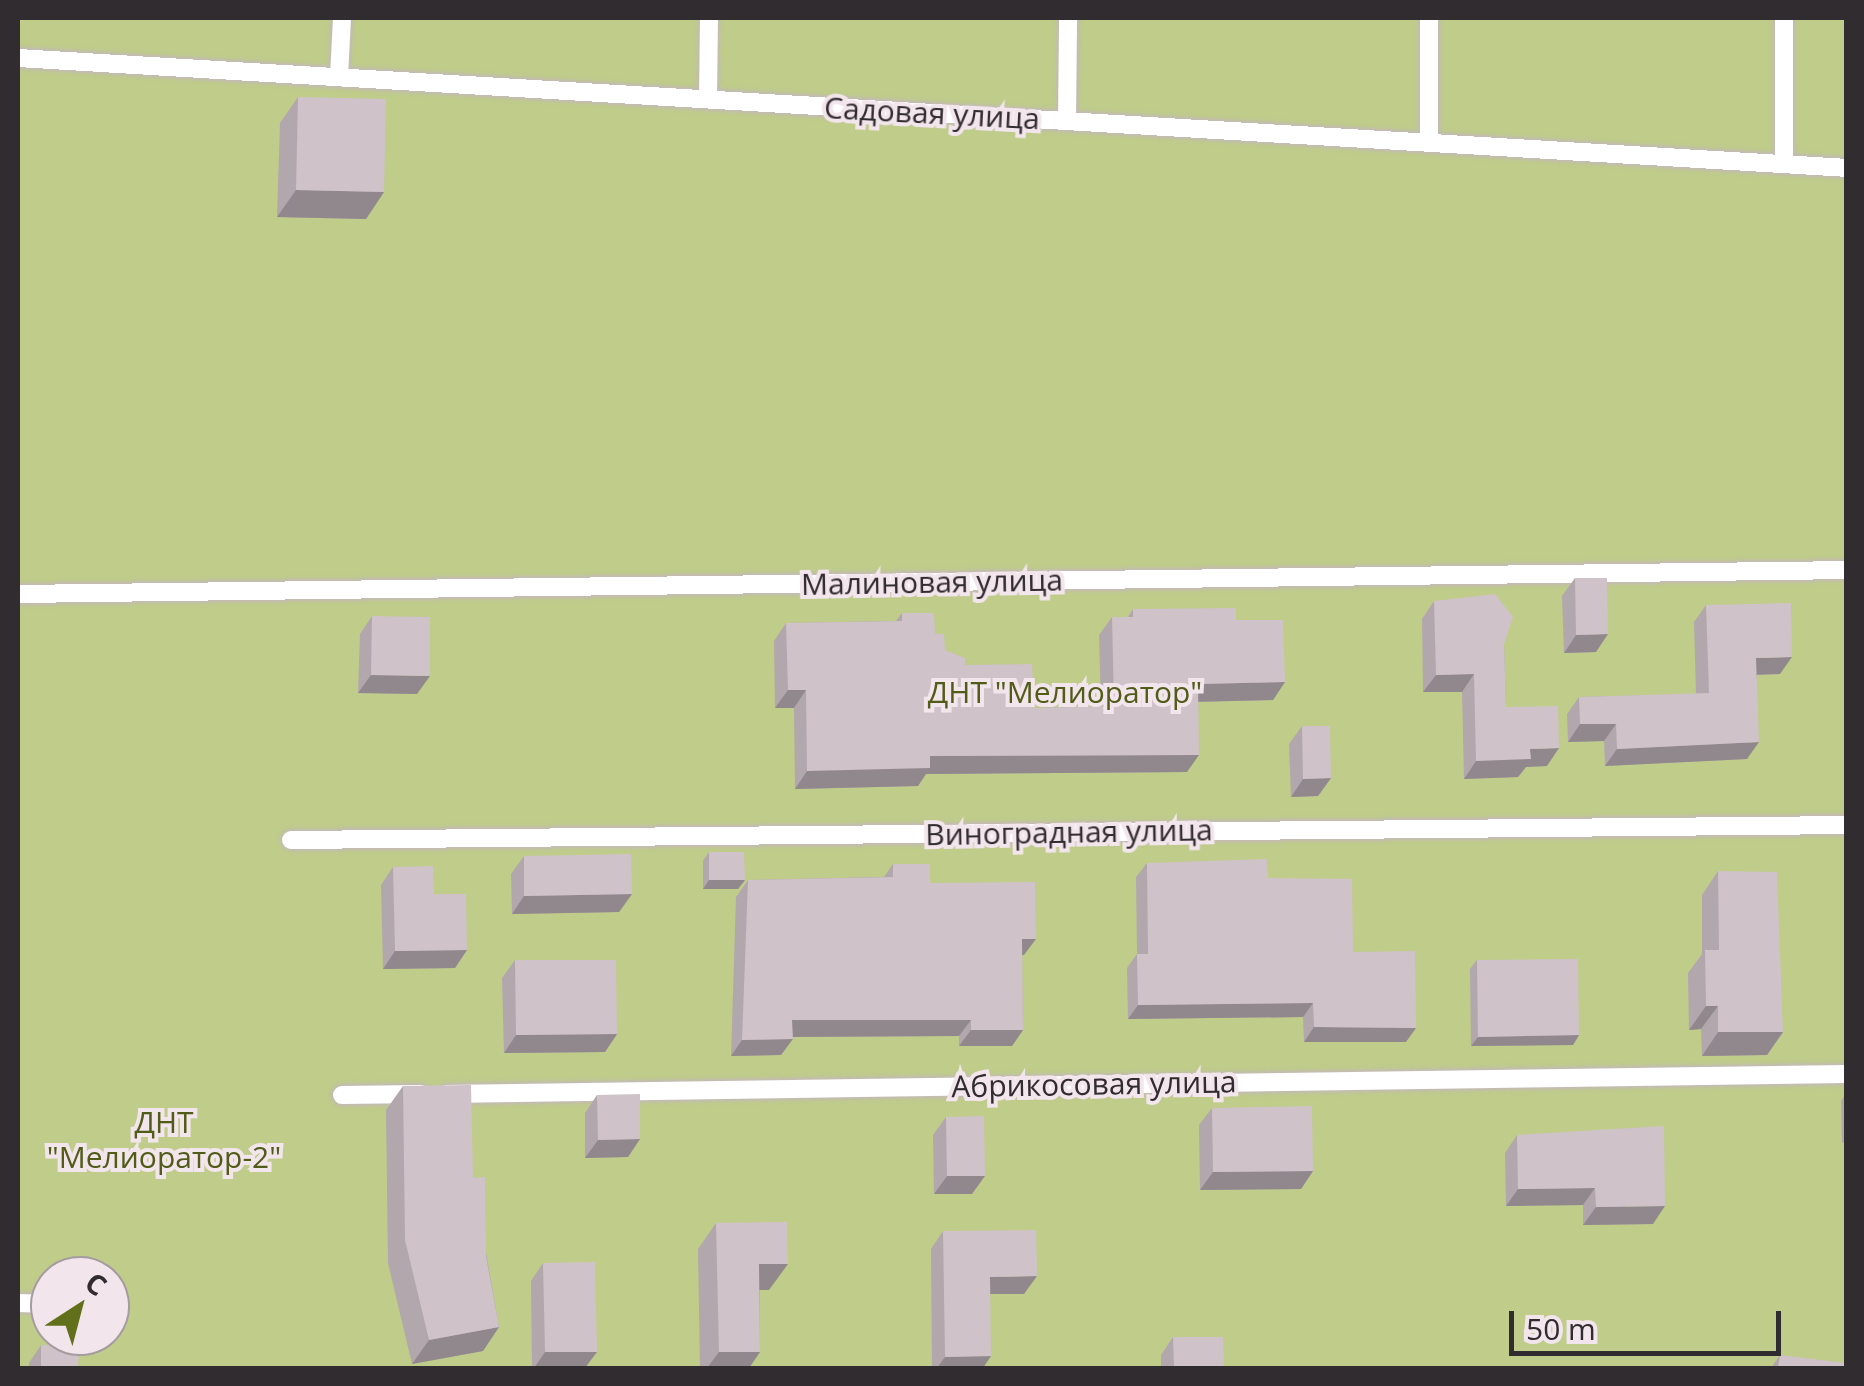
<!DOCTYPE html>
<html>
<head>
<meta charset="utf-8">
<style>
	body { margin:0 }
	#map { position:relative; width:1864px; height:1386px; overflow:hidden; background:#f2e5ec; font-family:"Open Sans",sans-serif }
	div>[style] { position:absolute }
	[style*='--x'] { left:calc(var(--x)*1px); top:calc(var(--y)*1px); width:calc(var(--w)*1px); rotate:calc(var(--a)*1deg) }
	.green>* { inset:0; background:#bfcc8a }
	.roads { filter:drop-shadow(0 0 2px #c4b7be) drop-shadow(0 0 2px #c4b7be) }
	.lane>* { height:18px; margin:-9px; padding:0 9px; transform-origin:9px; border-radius:9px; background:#fff }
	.wall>* { inset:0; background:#b2a7ad }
	.shaded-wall>* { inset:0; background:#91888d }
	.building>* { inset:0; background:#cfc2c9 }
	span { translate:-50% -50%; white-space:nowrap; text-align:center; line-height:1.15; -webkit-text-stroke:8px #f2e5ec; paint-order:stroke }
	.street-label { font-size:30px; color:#312c2f }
	.park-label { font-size:30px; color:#515c19 }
	.frame { position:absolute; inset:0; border:20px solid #312c2f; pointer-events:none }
	.north { position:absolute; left:30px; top:1256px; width:100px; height:100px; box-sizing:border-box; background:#f2e5ec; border:2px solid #a59ba0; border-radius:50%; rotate:36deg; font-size:28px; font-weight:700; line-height:40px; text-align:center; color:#312c2f }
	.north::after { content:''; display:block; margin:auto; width:35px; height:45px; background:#63701b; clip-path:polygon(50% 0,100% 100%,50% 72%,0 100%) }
	.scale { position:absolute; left:1509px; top:1311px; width:272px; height:45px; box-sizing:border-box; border:5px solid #312c2f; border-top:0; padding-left:12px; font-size:30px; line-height:35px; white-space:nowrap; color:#312c2f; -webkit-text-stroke:8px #f2e5ec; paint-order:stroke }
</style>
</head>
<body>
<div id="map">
	<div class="green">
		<div style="clip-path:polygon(evenodd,18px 18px,1846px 18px,1846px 1368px,18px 1368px,18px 18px,50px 1276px,110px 1276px,110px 1336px,50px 1336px,50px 1276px)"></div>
	</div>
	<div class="roads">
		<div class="lane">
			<div style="--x:18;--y:58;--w:1831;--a:3.44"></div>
			<div style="--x:339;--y:77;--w:59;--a:-87.1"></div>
			<div style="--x:708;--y:99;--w:81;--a:-89.3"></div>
			<div style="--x:1067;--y:121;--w:103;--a:-89.4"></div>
			<div style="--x:1429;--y:143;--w:125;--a:-90"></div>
			<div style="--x:1784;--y:164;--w:146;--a:-90"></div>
			<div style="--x:18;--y:594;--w:1828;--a:-0.75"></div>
			<div style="--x:291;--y:840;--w:1555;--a:-0.55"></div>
			<div style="--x:447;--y:1094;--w:1399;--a:-0.82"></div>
			<div style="--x:342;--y:1095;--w:79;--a:-0.7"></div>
			<div style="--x:18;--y:1303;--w:32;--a:2"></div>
			<div style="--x:110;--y:1304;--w:3;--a:0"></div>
		</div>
	</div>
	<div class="wall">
		<div style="clip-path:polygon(298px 97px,384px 192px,366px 219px,277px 217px,280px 123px)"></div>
		<div style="clip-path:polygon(1575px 578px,1596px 652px,1564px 653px,1562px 596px)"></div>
		<div style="clip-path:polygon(1434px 601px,1504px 644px,1506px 707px,1547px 766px,1526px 767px,1518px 777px,1464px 779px,1462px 692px,1423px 692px,1422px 619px)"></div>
		<div style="clip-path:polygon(1706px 605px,1780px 674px,1757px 675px,1747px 759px,1605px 766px,1604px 741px,1568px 742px,1567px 714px,1579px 697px,1696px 694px,1694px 622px)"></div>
		<div style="clip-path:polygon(1133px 609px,1236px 620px,1285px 682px,1273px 700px,1198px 702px,1187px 772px,926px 774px,918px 786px,795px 789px,794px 708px,775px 708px,774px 641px,786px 623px,896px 621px,902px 613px,935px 634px,945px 650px,965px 665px,1034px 708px,1101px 706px,1099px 635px,1112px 617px,1128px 617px)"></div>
		<div style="clip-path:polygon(372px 616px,417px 694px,358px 693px,360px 634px)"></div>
		<div style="clip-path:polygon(1302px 726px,1331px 778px,1318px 796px,1291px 797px,1289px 744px)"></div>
		<div style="clip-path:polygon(709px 852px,745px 880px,738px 889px,703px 889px,703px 861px)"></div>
		<div style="clip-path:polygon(524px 856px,632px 894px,619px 912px,512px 914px,511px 874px)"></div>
		<div style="clip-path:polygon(1147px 863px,1268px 878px,1353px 952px,1406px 1042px,1304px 1042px,1303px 1017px,1128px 1019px,1127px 968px,1137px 954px,1136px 877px)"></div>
		<div style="clip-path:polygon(893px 864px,930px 883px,1024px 955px,1022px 955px,1023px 1030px,1012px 1046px,959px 1046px,959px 1036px,793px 1037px,781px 1055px,731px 1056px,736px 897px,748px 880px,884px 877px)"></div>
		<div style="clip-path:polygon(393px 867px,467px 950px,455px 968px,383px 969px,381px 885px)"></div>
		<div style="clip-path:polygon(1718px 871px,1783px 1032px,1767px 1055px,1702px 1056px,1701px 1029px,1689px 1030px,1688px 973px,1702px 954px,1702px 895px)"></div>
		<div style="clip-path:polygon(515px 960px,617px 1034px,605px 1052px,504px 1053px,502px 978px)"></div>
		<div style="clip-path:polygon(1477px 960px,1579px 1035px,1573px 1045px,1471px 1046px,1470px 969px)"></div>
		<div style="clip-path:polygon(403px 1086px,473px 1178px,499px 1327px,483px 1351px,412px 1364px,388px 1263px,386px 1110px)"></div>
		<div style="clip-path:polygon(1846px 1093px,1846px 1142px,1842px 1143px,1841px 1101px)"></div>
		<div style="clip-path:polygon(597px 1095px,640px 1139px,628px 1157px,585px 1158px,585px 1113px)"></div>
		<div style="clip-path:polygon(1212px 1108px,1313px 1171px,1301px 1189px,1200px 1190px,1199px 1125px)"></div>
		<div style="clip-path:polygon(946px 1117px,972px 1194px,934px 1194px,933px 1135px)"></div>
		<div style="clip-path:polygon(1517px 1135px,1653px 1224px,1583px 1225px,1583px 1205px,1506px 1206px,1505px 1153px)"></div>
		<div style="clip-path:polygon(716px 1223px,769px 1290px,760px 1290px,760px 1352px,749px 1368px,700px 1368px,698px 1249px)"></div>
		<div style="clip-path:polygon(943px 1231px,1024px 1294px,990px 1294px,983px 1368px,932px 1368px,931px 1249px)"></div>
		<div style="clip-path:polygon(543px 1263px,585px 1368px,532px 1368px,531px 1281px)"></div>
		<div style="clip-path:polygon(1173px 1337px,1224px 1368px,1161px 1368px,1161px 1355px)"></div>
		<div style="clip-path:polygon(41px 1345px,78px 1368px,29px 1368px,29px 1363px)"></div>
		<div style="clip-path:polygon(1780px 1355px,1846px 1368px,1771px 1368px)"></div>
	</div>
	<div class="shaded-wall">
		<div style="clip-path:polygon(296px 190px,384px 192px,366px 219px,277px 217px)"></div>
		<div style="clip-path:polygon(1608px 634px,1596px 652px,1564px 653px,1576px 635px)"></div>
		<div style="clip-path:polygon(1792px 657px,1780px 674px,1744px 675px,1756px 658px)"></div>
		<div style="clip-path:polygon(1474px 674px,1462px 692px,1423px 692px,1436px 675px)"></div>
		<div style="clip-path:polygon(371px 675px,430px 676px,417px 694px,358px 693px)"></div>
		<div style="clip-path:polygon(1285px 682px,1273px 700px,1185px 702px,1198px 684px)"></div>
		<div style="clip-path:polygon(788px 690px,806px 690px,794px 708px,775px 708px)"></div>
		<div style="clip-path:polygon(1580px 724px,1616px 724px,1604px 741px,1568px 742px)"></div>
		<div style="clip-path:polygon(1759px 742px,1747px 759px,1605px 766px,1617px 749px)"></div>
		<div style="clip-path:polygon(1559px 748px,1547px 766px,1526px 767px,1518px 777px,1464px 779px,1476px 761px,1530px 749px)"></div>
		<div style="clip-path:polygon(1199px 755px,1187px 772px,926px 774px,918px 786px,795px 789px,807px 771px,930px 756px)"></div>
		<div style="clip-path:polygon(1331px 778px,1318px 796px,1291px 797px,1303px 779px)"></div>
		<div style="clip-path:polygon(709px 880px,745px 880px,738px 889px,703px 889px)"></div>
		<div style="clip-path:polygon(632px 894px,619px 912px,512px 914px,524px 896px)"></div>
		<div style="clip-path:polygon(1022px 939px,1036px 939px,1024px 955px,1010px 956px)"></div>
		<div style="clip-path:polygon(467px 950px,455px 968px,383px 969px,395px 951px)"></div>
		<div style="clip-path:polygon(1313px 1003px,1303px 1017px,1128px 1019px,1138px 1005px)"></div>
		<div style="clip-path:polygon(1706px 1006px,1718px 1006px,1701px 1029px,1689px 1030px)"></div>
		<div style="clip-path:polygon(792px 1020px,971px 1020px,959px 1036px,781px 1037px)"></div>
		<div style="clip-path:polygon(1314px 1027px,1416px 1028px,1406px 1042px,1304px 1042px)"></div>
		<div style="clip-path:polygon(971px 1030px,1023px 1030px,1012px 1046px,959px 1046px)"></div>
		<div style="clip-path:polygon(1718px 1032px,1783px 1032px,1767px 1055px,1702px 1056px)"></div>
		<div style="clip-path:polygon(617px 1034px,605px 1052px,504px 1053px,516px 1035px)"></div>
		<div style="clip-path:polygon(1579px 1035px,1573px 1045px,1471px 1046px,1478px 1037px)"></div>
		<div style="clip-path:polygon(793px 1039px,781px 1055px,731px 1056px,742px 1040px)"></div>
		<div style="clip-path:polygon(640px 1139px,628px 1157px,585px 1158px,598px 1140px)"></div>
		<div style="clip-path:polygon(1313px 1171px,1301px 1189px,1200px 1190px,1213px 1172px)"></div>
		<div style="clip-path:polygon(947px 1176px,985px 1176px,972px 1194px,934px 1194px)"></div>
		<div style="clip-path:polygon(1595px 1188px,1583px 1205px,1506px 1206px,1518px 1189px)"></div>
		<div style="clip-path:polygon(1665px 1206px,1653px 1224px,1583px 1225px,1596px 1207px)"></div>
		<div style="clip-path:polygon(759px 1264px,788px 1264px,769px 1290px,741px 1290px)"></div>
		<div style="clip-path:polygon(1037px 1276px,1024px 1294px,977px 1294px,990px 1277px)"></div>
		<div style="clip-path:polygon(499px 1327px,483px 1351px,412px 1364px,429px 1340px)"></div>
		<div style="clip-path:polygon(545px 1352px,597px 1352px,585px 1368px,534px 1368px)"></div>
		<div style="clip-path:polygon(719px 1352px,760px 1352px,749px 1368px,707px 1368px)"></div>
		<div style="clip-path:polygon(991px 1356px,983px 1368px,937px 1368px,945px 1357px)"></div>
	</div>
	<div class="building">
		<div style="clip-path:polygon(298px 97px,386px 99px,384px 192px,296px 190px)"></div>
		<div style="clip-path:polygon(1575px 578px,1607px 578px,1608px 634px,1576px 635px)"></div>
		<div style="clip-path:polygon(1495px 594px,1513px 617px,1504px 644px,1506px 707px,1558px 706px,1559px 748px,1530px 749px,1531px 759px,1476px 761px,1474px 674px,1436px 675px,1434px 601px)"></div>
		<div style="clip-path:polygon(1791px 603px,1792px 657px,1756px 658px,1759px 742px,1617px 749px,1616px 724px,1580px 724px,1579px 697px,1709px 693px,1706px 605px)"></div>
		<div style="clip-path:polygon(1236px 608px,1236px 620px,1283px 620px,1285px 682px,1198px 684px,1199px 755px,930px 756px,930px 768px,807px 771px,806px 690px,788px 690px,786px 623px,902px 621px,902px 613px,934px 613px,935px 634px,944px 634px,945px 650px,965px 658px,965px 665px,1032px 664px,1034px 708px,1114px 706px,1112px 617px,1133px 617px,1133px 609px)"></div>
		<div style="clip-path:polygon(372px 616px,430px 617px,430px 676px,371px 675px)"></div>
		<div style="clip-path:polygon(1302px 726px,1330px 726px,1331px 778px,1303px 779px)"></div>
		<div style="clip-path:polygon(709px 852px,744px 852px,745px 880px,709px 880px)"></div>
		<div style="clip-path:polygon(631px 854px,632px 894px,524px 896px,524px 856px)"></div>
		<div style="clip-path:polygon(1267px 859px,1268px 878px,1352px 879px,1353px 952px,1415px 951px,1416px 1028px,1314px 1027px,1313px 1003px,1138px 1005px,1137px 954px,1148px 954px,1147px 863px)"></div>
		<div style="clip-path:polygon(893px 864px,930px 864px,930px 883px,1035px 882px,1036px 939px,1022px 939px,1023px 1030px,971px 1030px,971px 1020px,792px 1020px,793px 1039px,742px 1040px,748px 880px,893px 877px)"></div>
		<div style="clip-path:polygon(433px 866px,434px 894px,466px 894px,467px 950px,395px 951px,393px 867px)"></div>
		<div style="clip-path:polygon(1718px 871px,1777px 872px,1783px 1032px,1718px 1032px,1718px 1006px,1706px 1006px,1705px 950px,1719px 950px)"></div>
		<div style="clip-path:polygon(1578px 959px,1579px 1035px,1478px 1037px,1477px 960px)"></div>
		<div style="clip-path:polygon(515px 960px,616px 960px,617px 1034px,516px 1035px)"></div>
		<div style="clip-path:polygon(471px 1085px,473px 1178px,485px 1177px,486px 1256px,499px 1327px,429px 1340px,405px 1240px,403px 1086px)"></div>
		<div style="clip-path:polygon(640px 1094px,640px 1139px,598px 1140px,597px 1095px)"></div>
		<div style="clip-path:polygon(1312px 1106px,1313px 1171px,1213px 1172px,1212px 1108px)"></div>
		<div style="clip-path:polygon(984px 1116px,985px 1176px,947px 1176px,946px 1117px)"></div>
		<div style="clip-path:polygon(1664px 1126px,1665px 1206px,1596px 1207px,1595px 1188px,1518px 1189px,1517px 1135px)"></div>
		<div style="clip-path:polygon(787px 1222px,788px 1264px,759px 1264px,760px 1352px,719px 1352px,716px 1223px)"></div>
		<div style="clip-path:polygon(1036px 1230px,1037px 1276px,990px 1277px,991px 1356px,945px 1357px,943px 1231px)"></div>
		<div style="clip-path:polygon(595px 1262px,597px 1352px,545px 1352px,543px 1263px)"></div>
		<div style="clip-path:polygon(1173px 1337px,1223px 1337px,1224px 1368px,1174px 1368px)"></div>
		<div style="clip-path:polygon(41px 1345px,79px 1346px,78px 1368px,41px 1368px)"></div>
		<div style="clip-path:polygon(1780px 1355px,1846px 1363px,1846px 1368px,1778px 1368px)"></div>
	</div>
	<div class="street-label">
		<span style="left:932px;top:113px;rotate:3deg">Садовая улица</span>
		<span style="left:932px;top:582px;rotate:-1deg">Малиновая улица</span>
		<span style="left:1069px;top:832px;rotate:-1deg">Виноградная улица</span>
		<span style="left:1094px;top:1084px;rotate:-1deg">Абрикосовая улица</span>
	</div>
	<div class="park-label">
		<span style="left:1065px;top:692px">ДНТ "Мелиоратор"</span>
		<span style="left:164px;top:1139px">ДНТ<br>"Мелиоратор-2"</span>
	</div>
	<div class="frame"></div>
	<div class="north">С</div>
	<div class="scale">50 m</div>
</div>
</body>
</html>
